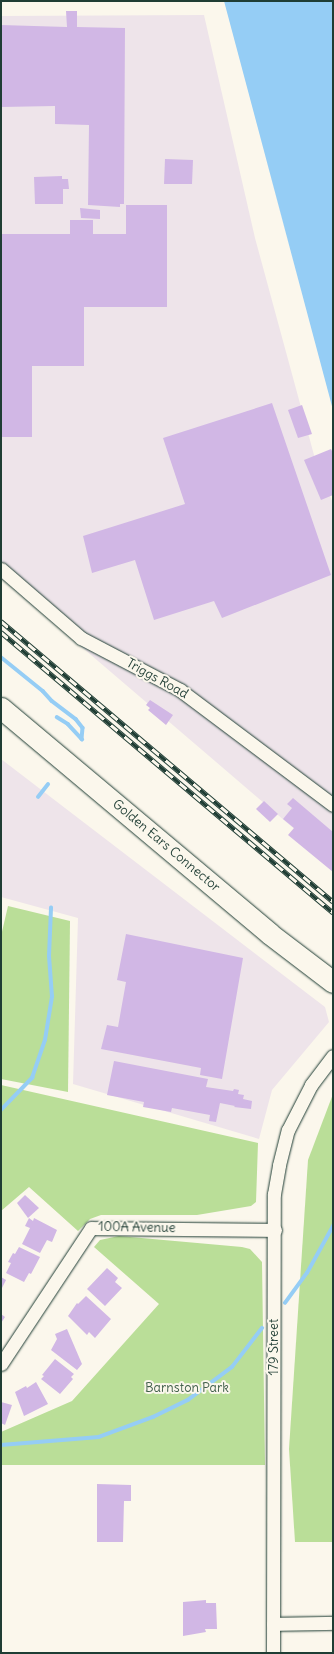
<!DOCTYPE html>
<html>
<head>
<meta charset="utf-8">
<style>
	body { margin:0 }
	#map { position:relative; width:334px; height:1654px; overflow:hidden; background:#fbf7ec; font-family:Delius,sans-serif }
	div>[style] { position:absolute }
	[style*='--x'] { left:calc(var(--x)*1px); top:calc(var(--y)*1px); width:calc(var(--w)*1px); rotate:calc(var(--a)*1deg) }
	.built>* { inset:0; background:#eee4ea }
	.green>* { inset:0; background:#bade98 }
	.water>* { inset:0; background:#95cdf5 }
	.stream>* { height:3.5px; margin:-1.75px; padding:0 1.75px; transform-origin:1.75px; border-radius:1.75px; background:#95cdf5 }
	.building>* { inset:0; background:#d1b7e5 }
	.roads { filter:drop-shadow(0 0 1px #1f3d34) drop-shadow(0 0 1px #1f3d34) }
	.street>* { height:13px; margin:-6.5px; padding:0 6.5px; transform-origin:6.5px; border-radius:6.5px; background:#fbf7ec }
	.primary>* { height:21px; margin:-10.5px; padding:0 10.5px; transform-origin:10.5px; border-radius:10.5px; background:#fbf7ec }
	.rail>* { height:4.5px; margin-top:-2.25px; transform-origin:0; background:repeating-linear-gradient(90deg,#fbf7ec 0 9px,#1f3d34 0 18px); box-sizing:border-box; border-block:1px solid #1f3d34 }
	span { translate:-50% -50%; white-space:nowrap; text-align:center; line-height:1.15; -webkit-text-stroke:4px #fbf7ec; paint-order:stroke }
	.street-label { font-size:13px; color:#1f3d34 }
	.park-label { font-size:13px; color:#3e5d48 }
	.frame { position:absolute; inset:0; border:2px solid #1f3d34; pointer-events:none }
</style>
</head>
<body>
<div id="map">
	<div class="built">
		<div style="clip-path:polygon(204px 15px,255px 238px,317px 466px,333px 503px,333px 862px,1px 578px,1px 16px)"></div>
		<div style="clip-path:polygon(1px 759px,325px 1007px,329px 1022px,272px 1090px,259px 1139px,73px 1084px,78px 918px,1px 897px)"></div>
	</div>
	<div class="green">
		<div style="clip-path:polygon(8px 906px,70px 921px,68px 1092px,1px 1079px,1px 936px)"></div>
		<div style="clip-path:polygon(1px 1085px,258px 1143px,256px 1202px,251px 1206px,197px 1215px,101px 1215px,90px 1219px,78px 1231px,29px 1187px,1px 1211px)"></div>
		<div style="clip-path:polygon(333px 1094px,333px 1542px,295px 1542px,289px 1449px,308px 1160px)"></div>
		<div style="clip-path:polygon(119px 1236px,242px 1247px,250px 1249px,262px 1262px,265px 1465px,1px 1465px,1px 1432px,72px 1401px,159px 1304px,94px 1247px,100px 1240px)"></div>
	</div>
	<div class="water">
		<div style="clip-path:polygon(224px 1px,333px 1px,333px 410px)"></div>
	</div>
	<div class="stream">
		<div style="--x:1;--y:657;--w:54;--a:39"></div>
		<div style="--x:43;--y:691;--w:13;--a:48"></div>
		<div style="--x:52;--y:701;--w:30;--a:37"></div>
		<div style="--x:76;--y:719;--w:11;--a:52"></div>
		<div style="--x:83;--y:728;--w:11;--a:95"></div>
		<div style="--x:57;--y:717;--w:13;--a:32"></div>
		<div style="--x:68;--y:724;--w:21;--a:47"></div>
		<div style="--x:38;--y:797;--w:16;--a:-52"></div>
		<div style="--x:1;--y:1110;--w:45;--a:-45.9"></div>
		<div style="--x:32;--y:1078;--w:40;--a:-71.1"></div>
		<div style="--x:45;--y:1040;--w:44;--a:-80.8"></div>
		<div style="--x:52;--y:997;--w:41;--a:-94.2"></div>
		<div style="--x:49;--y:956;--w:48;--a:-87.6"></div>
		<div style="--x:285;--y:1303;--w:37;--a:-54"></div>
		<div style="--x:307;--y:1273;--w:54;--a:-61"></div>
		<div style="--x:1;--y:1445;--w:98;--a:-4.7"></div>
		<div style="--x:99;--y:1437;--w:58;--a:-20.3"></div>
		<div style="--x:153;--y:1417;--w:39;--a:-26"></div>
		<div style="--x:188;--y:1400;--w:55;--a:-36.9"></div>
		<div style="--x:232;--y:1367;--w:49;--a:-52.4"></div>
	</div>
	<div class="building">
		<div style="clip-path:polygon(66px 11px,77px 11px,77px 27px,125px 28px,124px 204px,120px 204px,120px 207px,88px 205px,89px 125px,55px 124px,55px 106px,1px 107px,1px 25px,67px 27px)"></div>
		<div style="clip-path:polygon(165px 159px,193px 160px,192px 184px,164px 184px)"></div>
		<div style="clip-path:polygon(62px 176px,62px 179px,68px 179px,69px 189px,63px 189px,63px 204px,35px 204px,34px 177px)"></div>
		<div style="clip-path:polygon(126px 205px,167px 205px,167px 307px,84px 307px,84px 366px,32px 366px,32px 437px,1px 437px,1px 234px,70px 234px,70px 220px,93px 220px,93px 234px,126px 234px)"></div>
		<div style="clip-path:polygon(80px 208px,100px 210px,100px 219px,81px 218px)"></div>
		<div style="clip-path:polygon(272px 403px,331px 575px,222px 618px,214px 601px,154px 620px,135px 560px,92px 573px,83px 536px,185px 504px,163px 438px)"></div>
		<div style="clip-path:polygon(302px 405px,312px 434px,298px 438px,288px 410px)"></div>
		<div style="clip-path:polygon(331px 449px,333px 453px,333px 495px,321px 500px,304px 460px)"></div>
		<div style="clip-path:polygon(150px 700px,173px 715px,166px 725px,148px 710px,150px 708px,146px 705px)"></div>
		<div style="clip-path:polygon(293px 798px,333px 832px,333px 872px,288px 835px,294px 828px,283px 819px,292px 808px,287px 804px)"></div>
		<div style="clip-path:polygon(264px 801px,278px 814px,270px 822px,256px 809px)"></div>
		<div style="clip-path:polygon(126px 934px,243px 958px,222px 1079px,200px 1075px,201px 1068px,101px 1049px,107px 1025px,118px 1027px,126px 982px,117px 980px)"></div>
		<div style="clip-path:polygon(114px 1061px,208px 1079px,206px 1087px,233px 1091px,234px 1089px,239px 1090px,238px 1094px,244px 1095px,243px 1099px,252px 1101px,251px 1109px,234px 1107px,235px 1106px,220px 1103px,216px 1122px,209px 1121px,210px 1115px,172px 1108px,171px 1112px,143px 1107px,144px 1102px,107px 1095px)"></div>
		<div style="clip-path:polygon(25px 1195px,39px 1208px,28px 1218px,17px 1203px)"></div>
		<div style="clip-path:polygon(29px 1218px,33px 1221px,34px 1218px,57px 1230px,52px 1242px,47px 1240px,40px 1253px,22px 1244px,30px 1228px,25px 1226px)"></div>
		<div style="clip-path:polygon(19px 1247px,40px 1257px,31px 1274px,29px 1273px,24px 1282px,6px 1273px,11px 1263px,8px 1262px,13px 1253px,15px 1254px)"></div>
		<div style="clip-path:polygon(107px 1268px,118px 1278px,115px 1282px,122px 1288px,105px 1306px,87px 1289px)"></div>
		<div style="clip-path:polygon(1px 1277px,6px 1280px,1px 1290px)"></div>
		<div style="clip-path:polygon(86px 1296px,111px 1319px,95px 1338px,89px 1332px,87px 1335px,68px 1316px,77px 1303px,78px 1304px)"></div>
		<div style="clip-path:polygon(1px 1314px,5px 1317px,1px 1323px)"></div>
		<div style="clip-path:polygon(67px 1329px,82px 1364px,77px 1370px,51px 1350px,57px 1339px,55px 1334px)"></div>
		<div style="clip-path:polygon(55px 1359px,74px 1374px,71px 1377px,73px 1379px,60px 1394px,41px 1379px,44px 1376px,42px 1375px)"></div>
		<div style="clip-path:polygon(36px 1382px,48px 1404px,24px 1416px,15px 1392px,26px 1386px,27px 1388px)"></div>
		<div style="clip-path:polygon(1px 1402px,12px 1405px,5px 1425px,1px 1423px)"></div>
		<div style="clip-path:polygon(97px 1484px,131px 1485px,131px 1501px,124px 1501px,123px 1542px,97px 1542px)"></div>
		<div style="clip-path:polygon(206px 1600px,206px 1603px,216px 1603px,217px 1629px,205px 1629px,206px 1632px,183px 1636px,183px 1602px)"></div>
	</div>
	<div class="roads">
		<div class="street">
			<div style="--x:1;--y:569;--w:106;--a:40.8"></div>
			<div style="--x:81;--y:638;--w:112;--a:27.7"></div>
			<div style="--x:180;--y:690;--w:191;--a:36.9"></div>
			<div style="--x:1;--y:1364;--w:163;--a:-56.5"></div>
			<div style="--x:91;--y:1228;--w:184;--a:0.6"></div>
			<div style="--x:273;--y:1624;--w:60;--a:-1"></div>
			<div style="--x:273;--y:1653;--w:459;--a:-89.9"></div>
			<div style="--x:274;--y:1194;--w:29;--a:-80"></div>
			<div style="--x:279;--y:1165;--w:36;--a:-76"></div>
			<div style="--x:288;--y:1130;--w:51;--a:-62.9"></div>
			<div style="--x:311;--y:1085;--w:36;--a:-53"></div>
		</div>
		<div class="primary">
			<div style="--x:1;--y:708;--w:351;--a:40"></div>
			<div style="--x:270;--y:934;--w:79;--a:37.3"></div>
		</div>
	</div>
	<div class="rail">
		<div style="--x:1;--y:621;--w:435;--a:40.2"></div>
		<div style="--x:1;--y:632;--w:435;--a:40.2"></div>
	</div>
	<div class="street-label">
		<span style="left:157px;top:679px;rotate:29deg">Triggs Road</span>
		<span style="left:166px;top:846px;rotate:40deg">Golden Ears Connector</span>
		<span style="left:137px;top:1228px;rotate:1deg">100A Avenue</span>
		<span style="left:274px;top:1347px;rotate:-90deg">179 Street</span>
	</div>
	<div class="park-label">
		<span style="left:187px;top:1388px">Barnston Park</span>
	</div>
	<div class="frame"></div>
</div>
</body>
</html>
